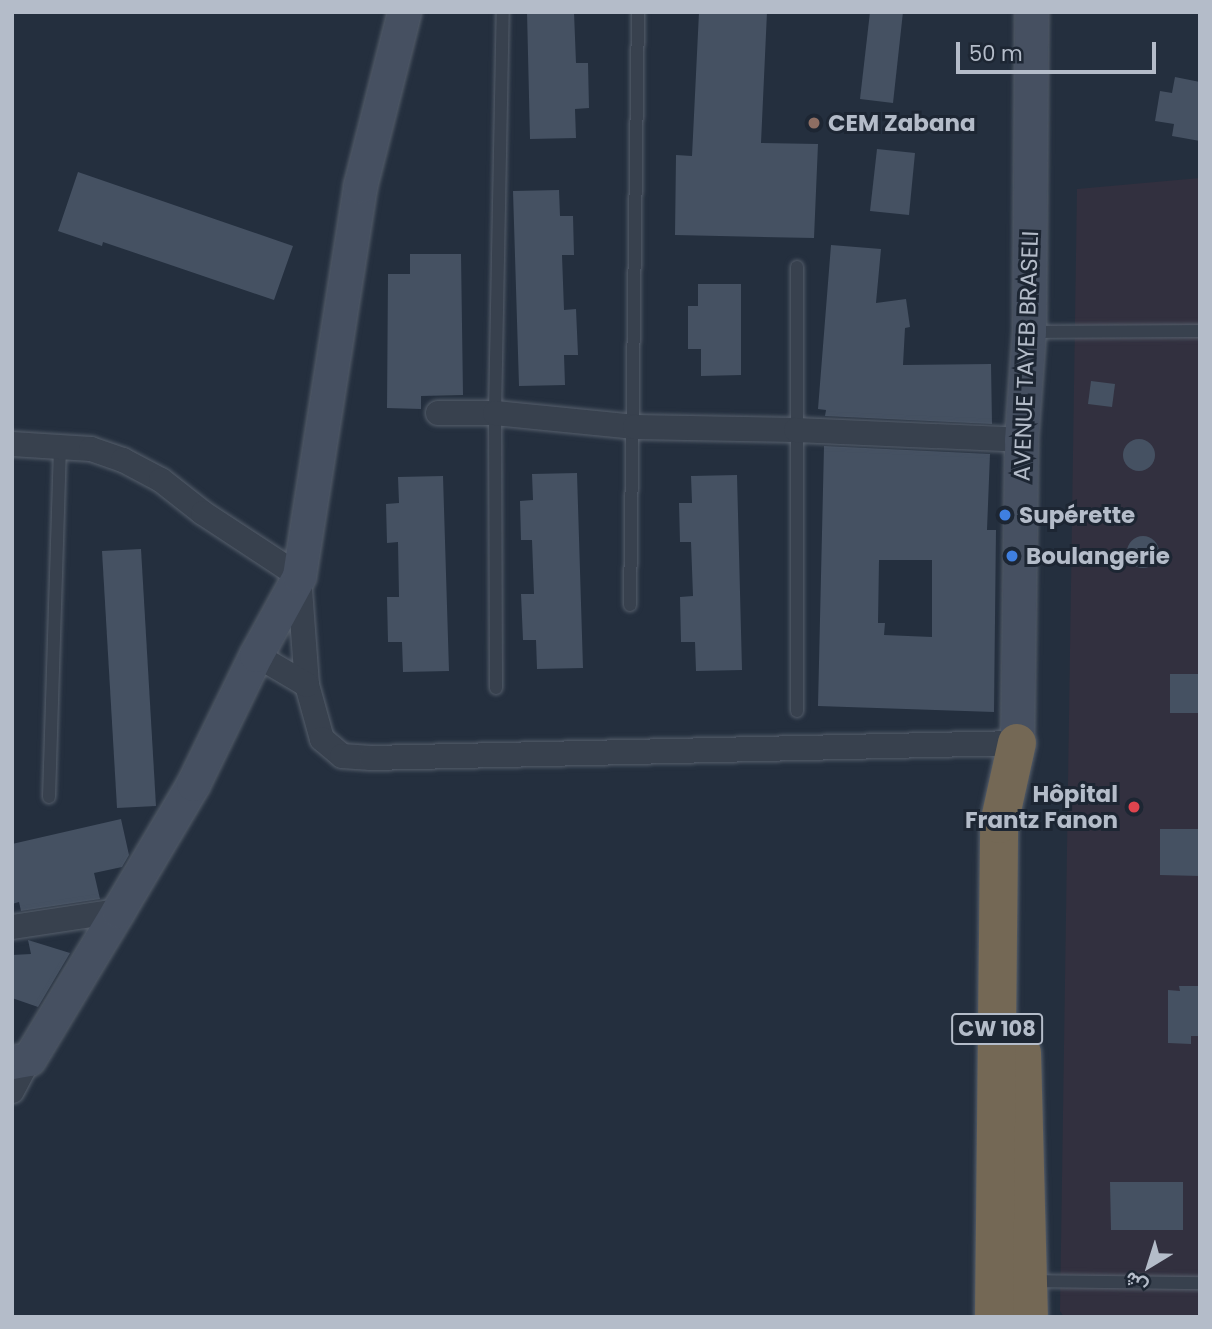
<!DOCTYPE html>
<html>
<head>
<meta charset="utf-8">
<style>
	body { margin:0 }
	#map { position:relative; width:1212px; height:1329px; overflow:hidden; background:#242f3e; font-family:Poppins,Vazirmatn,sans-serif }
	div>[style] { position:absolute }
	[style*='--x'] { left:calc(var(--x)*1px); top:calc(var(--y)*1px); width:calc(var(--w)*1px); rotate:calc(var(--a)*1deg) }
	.medical>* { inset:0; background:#32303f }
	.building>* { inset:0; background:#455162 }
	.round { border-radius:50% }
	.roads { filter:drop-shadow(0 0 2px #565f6c) drop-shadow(0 0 2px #565f6c) }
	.lane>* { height:12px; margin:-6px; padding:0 6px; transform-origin:6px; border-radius:6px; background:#38414e }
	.street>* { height:24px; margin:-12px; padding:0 12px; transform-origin:12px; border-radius:12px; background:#38414e }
	.secondary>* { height:33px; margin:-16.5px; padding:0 16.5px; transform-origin:16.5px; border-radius:16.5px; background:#465061 }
	.highway>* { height:38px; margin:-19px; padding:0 19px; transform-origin:19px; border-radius:19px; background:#746855 }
	.dots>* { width:19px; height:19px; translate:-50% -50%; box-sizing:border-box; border:4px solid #1d2633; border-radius:50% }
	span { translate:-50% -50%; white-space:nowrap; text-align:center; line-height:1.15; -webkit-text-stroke:6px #1d2633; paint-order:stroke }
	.shield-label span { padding:2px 5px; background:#1d2633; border:2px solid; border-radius:5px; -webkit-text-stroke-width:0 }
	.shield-label { font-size:21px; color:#b4bcc9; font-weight:700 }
	.poi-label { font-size:23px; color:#b4bcc9; font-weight:700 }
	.left { translate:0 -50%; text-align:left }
	.right { translate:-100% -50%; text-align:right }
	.street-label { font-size:23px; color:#b4bcc9 }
	.frame { position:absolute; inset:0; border:14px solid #b4bcc9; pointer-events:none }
	.north { position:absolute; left:1114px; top:1231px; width:70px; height:70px; -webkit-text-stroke:5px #1d2633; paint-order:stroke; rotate:218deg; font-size:19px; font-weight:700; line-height:28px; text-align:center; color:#b4bcc9 }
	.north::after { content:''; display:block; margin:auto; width:24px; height:32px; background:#b4bcc9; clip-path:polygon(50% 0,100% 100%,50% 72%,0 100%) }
	.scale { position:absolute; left:956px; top:42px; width:200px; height:32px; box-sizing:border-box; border:4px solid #b4bcc9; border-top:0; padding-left:9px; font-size:21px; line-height:24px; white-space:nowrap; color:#b4bcc9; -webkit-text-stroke:5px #1d2633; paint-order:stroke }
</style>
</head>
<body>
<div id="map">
	<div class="medical">
		<div style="clip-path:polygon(1200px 178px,1200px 1317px,1064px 1317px,1060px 1311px,1077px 189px)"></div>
	</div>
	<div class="building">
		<div style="clip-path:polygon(527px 12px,574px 12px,576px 63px,588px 63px,589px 108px,575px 109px,576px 138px,530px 139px)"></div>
		<div style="clip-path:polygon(699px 12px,767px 12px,761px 143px,818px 144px,814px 238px,675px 235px,676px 155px,692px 156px)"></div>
		<div style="clip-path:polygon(870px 12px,903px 12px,893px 103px,860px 99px)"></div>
		<div style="clip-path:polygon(1175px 77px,1200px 82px,1200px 141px,1172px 136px,1174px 124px,1155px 121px,1160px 91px,1172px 93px)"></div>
		<div style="clip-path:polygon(877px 149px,915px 153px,909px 215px,870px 211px)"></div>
		<div style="clip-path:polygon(78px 172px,293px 246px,274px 300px,103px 242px,102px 246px,58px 231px)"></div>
		<div style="clip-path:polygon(559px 190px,560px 216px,573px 216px,574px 255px,562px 255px,564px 310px,576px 309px,578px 355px,564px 355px,565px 385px,519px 386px,513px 191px)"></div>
		<div style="clip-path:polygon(831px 245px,881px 249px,876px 303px,906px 299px,910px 327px,905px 328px,903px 365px,991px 364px,992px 424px,825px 416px,826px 410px,818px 409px)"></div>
		<div style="clip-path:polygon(410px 254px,461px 254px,463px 395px,421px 396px,421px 409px,387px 408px,388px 274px,410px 274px)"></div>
		<div style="clip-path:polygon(698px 284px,741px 284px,741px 375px,701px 376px,701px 349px,688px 349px,688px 306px,698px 306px)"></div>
		<div style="clip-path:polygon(1091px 381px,1115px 384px,1112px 407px,1088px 404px)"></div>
		<div class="round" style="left:1123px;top:439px;width:32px;height:32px"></div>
		<div style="clip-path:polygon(evenodd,824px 446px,990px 454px,987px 530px,996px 530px,994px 712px,818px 706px,824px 446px,879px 560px,932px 560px,932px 637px,884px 635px,885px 623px,878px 623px,879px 560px)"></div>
		<div style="clip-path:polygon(577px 473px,583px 668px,537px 669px,536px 640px,523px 640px,521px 594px,534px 594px,532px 540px,521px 540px,520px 501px,533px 500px,532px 474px)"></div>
		<div style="clip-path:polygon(737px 475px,742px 670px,696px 671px,695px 642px,681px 642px,680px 597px,693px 596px,691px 542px,680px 542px,679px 503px,692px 503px,691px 476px)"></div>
		<div style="clip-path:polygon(443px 476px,449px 671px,403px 672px,402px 642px,388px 642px,387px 597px,399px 597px,398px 542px,387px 543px,386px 504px,399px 503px,398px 477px)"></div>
		<div class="round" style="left:1127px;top:536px;width:32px;height:32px"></div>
		<div style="clip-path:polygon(141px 549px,156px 806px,117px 808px,102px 551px)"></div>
		<div style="clip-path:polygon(1170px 674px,1200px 674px,1200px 713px,1170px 713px)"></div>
		<div style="clip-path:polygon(121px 819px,129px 855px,122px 867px,94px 873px,100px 899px,21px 911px,19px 902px,12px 904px,12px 844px)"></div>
		<div style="clip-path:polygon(1160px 829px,1200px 829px,1200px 876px,1160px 875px)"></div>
		<div style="clip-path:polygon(28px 940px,70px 953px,38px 1007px,12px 998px,12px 955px,31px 954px)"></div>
		<div style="clip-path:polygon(1179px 986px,1200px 986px,1200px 1036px,1191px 1036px,1191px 1044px,1168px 1043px,1168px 990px,1180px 991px)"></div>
		<div style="clip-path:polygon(1110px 1182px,1183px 1182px,1183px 1230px,1111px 1230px)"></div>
	</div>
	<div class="roads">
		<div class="lane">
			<div style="--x:797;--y:267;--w:444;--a:90"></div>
			<div style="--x:1029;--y:332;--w:171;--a:-0.3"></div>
			<div style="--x:630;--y:605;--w:593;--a:-89.23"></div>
			<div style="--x:496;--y:688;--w:275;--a:-90.2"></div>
			<div style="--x:495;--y:413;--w:401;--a:-88.9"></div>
			<div style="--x:49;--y:797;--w:351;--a:-88.2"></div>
			<div style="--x:1032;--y:1281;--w:168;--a:0.7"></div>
		</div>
		<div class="street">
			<div style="--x:438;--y:413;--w:57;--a:0"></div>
			<div style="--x:495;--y:413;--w:141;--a:5.7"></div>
			<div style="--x:635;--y:427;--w:161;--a:1.1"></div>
			<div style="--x:796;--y:430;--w:225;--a:2.5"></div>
			<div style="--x:12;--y:444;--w:79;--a:3.6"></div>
			<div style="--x:91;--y:449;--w:34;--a:19"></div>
			<div style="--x:123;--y:460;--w:43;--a:27.8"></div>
			<div style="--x:161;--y:480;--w:53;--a:38.2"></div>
			<div style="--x:203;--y:513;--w:115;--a:33.3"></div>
			<div style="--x:299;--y:576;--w:109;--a:85.8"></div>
			<div style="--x:307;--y:685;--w:56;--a:74.5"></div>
			<div style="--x:322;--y:739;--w:26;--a:40"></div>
			<div style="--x:342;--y:756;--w:29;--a:4"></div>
			<div style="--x:371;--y:758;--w:646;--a:-1.33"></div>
			<div style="--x:256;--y:655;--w:59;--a:30.5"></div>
			<div style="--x:12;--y:927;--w:107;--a:-8.6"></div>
			<div style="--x:12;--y:1091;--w:36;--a:-62"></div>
		</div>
		<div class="secondary">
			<div style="--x:1017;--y:743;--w:303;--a:-89.2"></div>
			<div style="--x:1021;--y:440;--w:108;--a:-85.8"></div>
			<div style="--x:1029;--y:332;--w:320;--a:-89.6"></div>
			<div style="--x:12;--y:1062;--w:17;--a:-10"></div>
			<div style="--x:29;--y:1059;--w:173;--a:-59"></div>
			<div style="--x:118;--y:911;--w:147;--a:-59.4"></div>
			<div style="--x:193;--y:784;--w:144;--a:-64"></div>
			<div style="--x:256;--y:655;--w:90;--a:-61.4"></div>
			<div style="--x:299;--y:576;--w:395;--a:-81.1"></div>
			<div style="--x:360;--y:186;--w:179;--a:-75.8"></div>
		</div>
		<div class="highway">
			<div style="--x:1022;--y:1053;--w:264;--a:88.5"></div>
			<div style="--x:994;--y:1317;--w:493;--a:-89.4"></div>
			<div style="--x:999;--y:824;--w:83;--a:-77.5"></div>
		</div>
	</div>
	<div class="dots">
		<div style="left:814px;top:123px;background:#8d6e63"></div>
		<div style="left:1005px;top:515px;background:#3f7fe0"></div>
		<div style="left:1012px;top:556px;background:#3f7fe0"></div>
		<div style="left:1134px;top:807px;background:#e0444e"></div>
	</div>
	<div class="shield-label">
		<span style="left:997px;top:1029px">CW 108</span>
	</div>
	<div class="poi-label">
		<span class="left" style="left:828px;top:123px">CEM Zabana</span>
		<span class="left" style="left:1019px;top:515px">Supérette</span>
		<span class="left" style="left:1026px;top:556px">Boulangerie</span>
		<span class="right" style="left:1118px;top:807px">Hôpital<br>Frantz Fanon</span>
	</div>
	<div class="street-label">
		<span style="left:1026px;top:356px;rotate:-88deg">AVENUE TAYEB BRASELI</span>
	</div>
	<div class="frame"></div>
	<div class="north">ش</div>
	<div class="scale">50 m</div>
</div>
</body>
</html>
